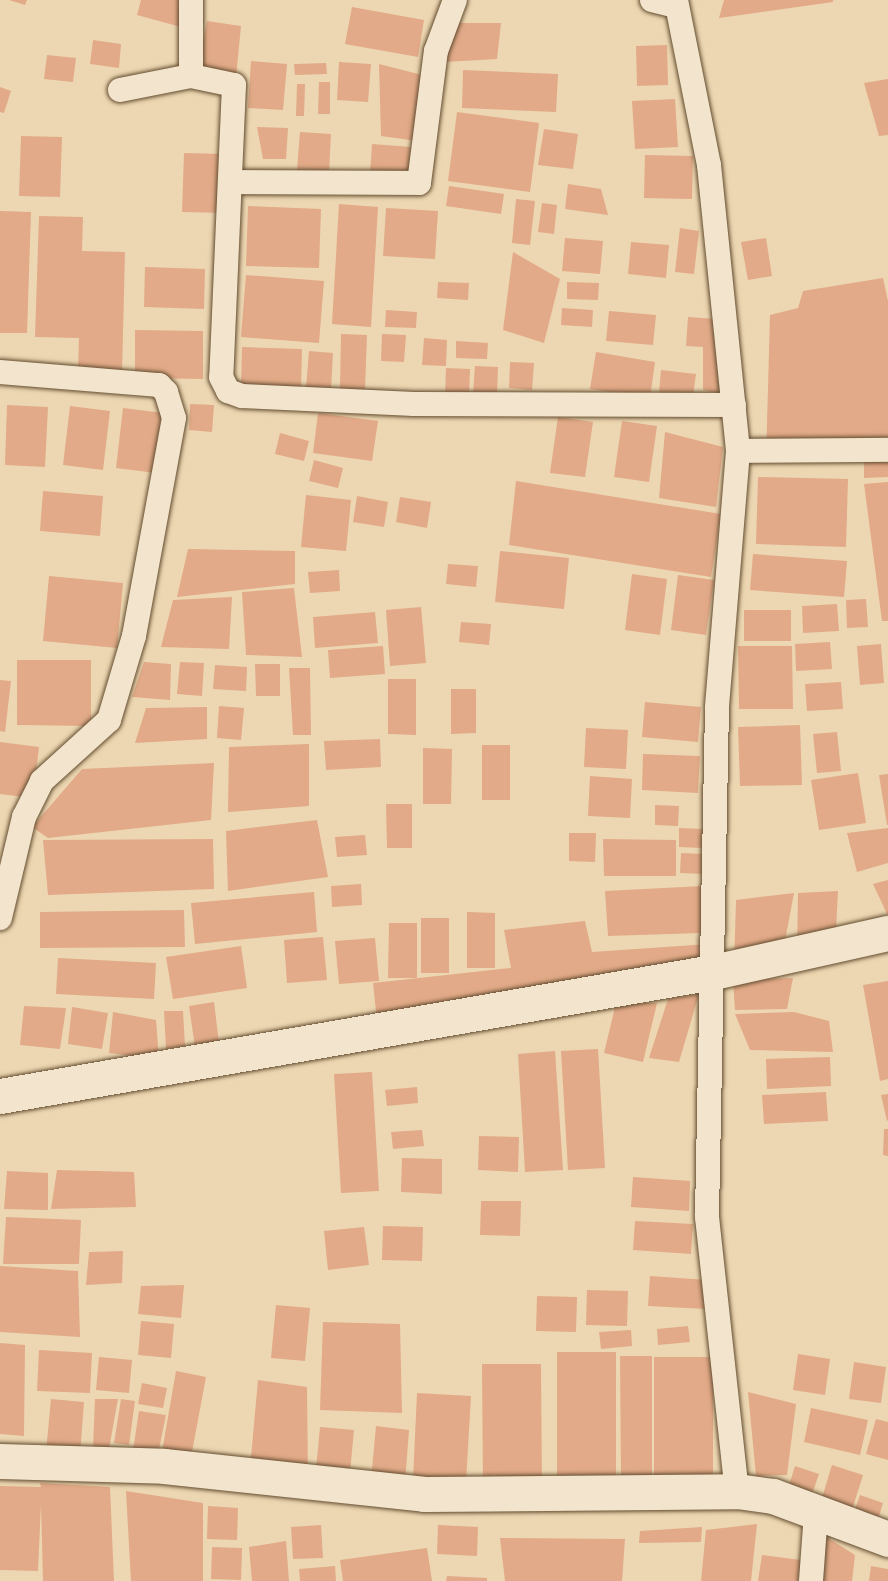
<!DOCTYPE html>
<html>
<head>
<meta charset="utf-8">
<style>
	body { margin:0 }
	#map { position:relative; width:888px; height:1581px; overflow:hidden; background:#edd7b2; font-family:"IM FELL English",serif }
	div>[style] { position:absolute }
	[style*='--x'] { left:calc(var(--x)*1px); top:calc(var(--y)*1px); width:calc(var(--w)*1px); rotate:calc(var(--a)*1deg) }
	.building>* { inset:0; background:#e2aa88 }
	.roads { filter:drop-shadow(0 0 2px #624c2f) drop-shadow(0 0 2px #624c2f) }
	.street>* { height:24px; margin:-12px; padding:0 12px; transform-origin:12px; border-radius:12px; background:#f3e5cd }
	.secondary>* { height:35px; margin:-17.5px; padding:0 17.5px; transform-origin:17.5px; border-radius:17.5px; background:#f3e5cd }
	span { translate:-50% -50%; white-space:nowrap; text-align:center; line-height:1.15; -webkit-text-stroke:5px #f3e5cd; paint-order:stroke }
</style>
</head>
<body>
<div id="map">
	<div class="building">
		<div style="clip-path:polygon(9px 0,27px 0,25px 5px)"></div>
		<div style="clip-path:polygon(141px 0,189px 0,181px 27px,137px 15px)"></div>
		<div style="clip-path:polygon(724px 0,833px 0,833px 2px,719px 18px)"></div>
		<div style="clip-path:polygon(352px 7px,424px 20px,418px 57px,345px 44px)"></div>
		<div style="clip-path:polygon(207px 21px,241px 26px,236px 77px,198px 69px)"></div>
		<div style="clip-path:polygon(457px 23px,501px 23px,497px 59px,445px 62px)"></div>
		<div style="clip-path:polygon(93px 40px,121px 44px,119px 68px,90px 64px)"></div>
		<div style="clip-path:polygon(667px 45px,668px 85px,637px 86px,636px 46px)"></div>
		<div style="clip-path:polygon(47px 55px,76px 58px,73px 82px,44px 79px)"></div>
		<div style="clip-path:polygon(251px 61px,287px 64px,283px 110px,248px 108px)"></div>
		<div style="clip-path:polygon(339px 62px,371px 64px,368px 102px,337px 100px)"></div>
		<div style="clip-path:polygon(326px 63px,327px 74px,295px 75px,294px 64px)"></div>
		<div style="clip-path:polygon(379px 64px,426px 76px,417px 141px,381px 136px)"></div>
		<div style="clip-path:polygon(463px 70px,558px 74px,556px 112px,462px 108px)"></div>
		<div style="clip-path:polygon(888px 79px,888px 135px,879px 136px,864px 83px)"></div>
		<div style="clip-path:polygon(319px 82px,330px 82px,330px 114px,318px 114px)"></div>
		<div style="clip-path:polygon(297px 84px,305px 84px,304px 116px,296px 116px)"></div>
		<div style="clip-path:polygon(0 87px,11px 91px,4px 113px,0 112px)"></div>
		<div style="clip-path:polygon(675px 99px,678px 147px,635px 149px,632px 101px)"></div>
		<div style="clip-path:polygon(457px 112px,539px 123px,530px 192px,448px 181px)"></div>
		<div style="clip-path:polygon(257px 127px,288px 128px,286px 159px,263px 159px)"></div>
		<div style="clip-path:polygon(544px 129px,578px 134px,573px 169px,538px 165px)"></div>
		<div style="clip-path:polygon(300px 132px,331px 134px,329px 173px,297px 170px)"></div>
		<div style="clip-path:polygon(21px 136px,62px 137px,60px 197px,19px 196px)"></div>
		<div style="clip-path:polygon(372px 144px,411px 147px,408px 178px,370px 175px)"></div>
		<div style="clip-path:polygon(184px 153px,224px 154px,223px 213px,182px 212px)"></div>
		<div style="clip-path:polygon(645px 155px,693px 156px,692px 199px,644px 198px)"></div>
		<div style="clip-path:polygon(568px 184px,601px 189px,608px 215px,565px 209px)"></div>
		<div style="clip-path:polygon(449px 186px,504px 194px,501px 214px,446px 206px)"></div>
		<div style="clip-path:polygon(516px 199px,535px 201px,530px 245px,512px 243px)"></div>
		<div style="clip-path:polygon(542px 203px,557px 205px,554px 234px,538px 232px)"></div>
		<div style="clip-path:polygon(339px 204px,378px 207px,371px 327px,332px 324px)"></div>
		<div style="clip-path:polygon(248px 206px,321px 209px,319px 268px,246px 266px)"></div>
		<div style="clip-path:polygon(386px 208px,438px 211px,435px 259px,383px 256px)"></div>
		<div style="clip-path:polygon(0 211px,31px 212px,27px 333px,0 333px)"></div>
		<div style="clip-path:polygon(39px 216px,83px 217px,82px 251px,125px 252px,122px 374px,78px 372px,79px 338px,35px 337px)"></div>
		<div style="clip-path:polygon(680px 228px,699px 231px,694px 274px,675px 272px)"></div>
		<div style="clip-path:polygon(565px 238px,603px 241px,600px 274px,562px 271px)"></div>
		<div style="clip-path:polygon(766px 238px,772px 276px,748px 280px,741px 242px)"></div>
		<div style="clip-path:polygon(631px 242px,669px 245px,666px 278px,628px 274px)"></div>
		<div style="clip-path:polygon(513px 252px,560px 279px,544px 343px,503px 330px)"></div>
		<div style="clip-path:polygon(145px 267px,205px 269px,204px 309px,144px 307px)"></div>
		<div style="clip-path:polygon(246px 275px,324px 281px,319px 343px,241px 337px)"></div>
		<div style="clip-path:polygon(883px 278px,888px 301px,888px 457px,766px 459px,770px 315px,798px 308px,803px 291px)"></div>
		<div style="clip-path:polygon(438px 282px,469px 283px,468px 300px,437px 298px)"></div>
		<div style="clip-path:polygon(567px 282px,599px 283px,598px 300px,567px 299px)"></div>
		<div style="clip-path:polygon(562px 308px,593px 310px,592px 327px,561px 325px)"></div>
		<div style="clip-path:polygon(386px 310px,417px 312px,416px 328px,385px 327px)"></div>
		<div style="clip-path:polygon(609px 311px,656px 315px,653px 345px,606px 341px)"></div>
		<div style="clip-path:polygon(688px 317px,717px 319px,721px 394px,703px 390px,703px 347px,686px 346px)"></div>
		<div style="clip-path:polygon(135px 330px,203px 331px,203px 379px,135px 378px)"></div>
		<div style="clip-path:polygon(341px 334px,367px 335px,365px 390px,340px 389px)"></div>
		<div style="clip-path:polygon(382px 334px,406px 335px,404px 362px,381px 361px)"></div>
		<div style="clip-path:polygon(424px 338px,447px 340px,446px 366px,422px 365px)"></div>
		<div style="clip-path:polygon(456px 341px,488px 343px,487px 359px,456px 358px)"></div>
		<div style="clip-path:polygon(242px 347px,302px 349px,301px 389px,241px 388px)"></div>
		<div style="clip-path:polygon(309px 351px,333px 353px,331px 390px,306px 388px)"></div>
		<div style="clip-path:polygon(596px 352px,655px 362px,650px 398px,590px 389px)"></div>
		<div style="clip-path:polygon(510px 362px,534px 363px,532px 390px,509px 388px)"></div>
		<div style="clip-path:polygon(475px 366px,498px 367px,497px 394px,473px 393px)"></div>
		<div style="clip-path:polygon(446px 368px,470px 369px,469px 396px,445px 395px)"></div>
		<div style="clip-path:polygon(661px 370px,696px 374px,693px 396px,659px 393px)"></div>
		<div style="clip-path:polygon(190px 404px,214px 405px,212px 432px,189px 430px)"></div>
		<div style="clip-path:polygon(7px 405px,48px 407px,45px 467px,5px 465px)"></div>
		<div style="clip-path:polygon(70px 406px,110px 411px,103px 470px,63px 465px)"></div>
		<div style="clip-path:polygon(123px 408px,163px 413px,156px 473px,116px 468px)"></div>
		<div style="clip-path:polygon(318px 413px,378px 421px,372px 461px,313px 453px)"></div>
		<div style="clip-path:polygon(558px 417px,593px 422px,585px 477px,550px 473px)"></div>
		<div style="clip-path:polygon(622px 421px,657px 426px,649px 482px,614px 477px)"></div>
		<div style="clip-path:polygon(665px 432px,723px 447px,716px 507px,659px 498px)"></div>
		<div style="clip-path:polygon(280px 433px,309px 441px,304px 461px,275px 454px)"></div>
		<div style="clip-path:polygon(314px 460px,343px 468px,338px 488px,309px 481px)"></div>
		<div style="clip-path:polygon(888px 461px,888px 477px,864px 478px,864px 462px)"></div>
		<div style="clip-path:polygon(758px 477px,848px 479px,846px 547px,756px 544px)"></div>
		<div style="clip-path:polygon(516px 481px,721px 514px,711px 577px,509px 545px)"></div>
		<div style="clip-path:polygon(888px 482px,888px 621px,882px 621px,864px 484px)"></div>
		<div style="clip-path:polygon(43px 491px,103px 496px,100px 536px,40px 531px)"></div>
		<div style="clip-path:polygon(306px 495px,351px 500px,346px 551px,301px 547px)"></div>
		<div style="clip-path:polygon(357px 496px,388px 502px,384px 527px,353px 522px)"></div>
		<div style="clip-path:polygon(400px 497px,431px 502px,427px 528px,396px 522px)"></div>
		<div style="clip-path:polygon(188px 549px,295px 551px,295px 584px,177px 597px)"></div>
		<div style="clip-path:polygon(500px 551px,569px 558px,564px 609px,495px 602px)"></div>
		<div style="clip-path:polygon(753px 554px,847px 561px,844px 597px,750px 590px)"></div>
		<div style="clip-path:polygon(448px 564px,478px 566px,476px 587px,446px 584px)"></div>
		<div style="clip-path:polygon(339px 570px,340px 591px,310px 593px,308px 572px)"></div>
		<div style="clip-path:polygon(632px 574px,667px 579px,660px 635px,625px 630px)"></div>
		<div style="clip-path:polygon(678px 575px,714px 580px,706px 635px,671px 630px)"></div>
		<div style="clip-path:polygon(49px 576px,123px 583px,117px 648px,43px 641px)"></div>
		<div style="clip-path:polygon(294px 588px,302px 657px,246px 655px,242px 592px)"></div>
		<div style="clip-path:polygon(232px 597px,229px 649px,161px 647px,173px 600px)"></div>
		<div style="clip-path:polygon(866px 599px,868px 627px,847px 628px,846px 600px)"></div>
		<div style="clip-path:polygon(837px 604px,839px 631px,803px 633px,802px 606px)"></div>
		<div style="clip-path:polygon(421px 607px,426px 663px,390px 666px,386px 610px)"></div>
		<div style="clip-path:polygon(744px 610px,791px 610px,791px 641px,744px 641px)"></div>
		<div style="clip-path:polygon(375px 612px,378px 643px,315px 648px,313px 617px)"></div>
		<div style="clip-path:polygon(461px 622px,491px 624px,489px 645px,459px 642px)"></div>
		<div style="clip-path:polygon(830px 642px,832px 669px,796px 671px,795px 644px)"></div>
		<div style="clip-path:polygon(881px 644px,884px 683px,860px 685px,857px 646px)"></div>
		<div style="clip-path:polygon(383px 646px,385px 674px,330px 678px,328px 650px)"></div>
		<div style="clip-path:polygon(738px 646px,792px 646px,793px 709px,739px 709px)"></div>
		<div style="clip-path:polygon(17px 660px,91px 660px,91px 726px,17px 725px)"></div>
		<div style="clip-path:polygon(144px 662px,171px 664px,170px 700px,132px 697px)"></div>
		<div style="clip-path:polygon(180px 662px,204px 663px,202px 696px,177px 694px)"></div>
		<div style="clip-path:polygon(255px 664px,280px 664px,280px 696px,256px 696px)"></div>
		<div style="clip-path:polygon(215px 665px,247px 667px,246px 691px,213px 689px)"></div>
		<div style="clip-path:polygon(289px 668px,310px 668px,311px 735px,293px 735px)"></div>
		<div style="clip-path:polygon(388px 679px,416px 679px,416px 735px,388px 734px)"></div>
		<div style="clip-path:polygon(0 680px,11px 681px,5px 732px,0 731px)"></div>
		<div style="clip-path:polygon(841px 682px,843px 709px,807px 711px,805px 684px)"></div>
		<div style="clip-path:polygon(451px 689px,476px 689px,476px 733px,451px 734px)"></div>
		<div style="clip-path:polygon(645px 702px,701px 707px,698px 742px,642px 737px)"></div>
		<div style="clip-path:polygon(219px 706px,244px 708px,241px 740px,217px 738px)"></div>
		<div style="clip-path:polygon(207px 707px,207px 739px,135px 743px,146px 708px)"></div>
		<div style="clip-path:polygon(800px 725px,802px 785px,740px 786px,738px 727px)"></div>
		<div style="clip-path:polygon(586px 728px,628px 730px,626px 769px,584px 767px)"></div>
		<div style="clip-path:polygon(837px 732px,841px 771px,817px 773px,813px 734px)"></div>
		<div style="clip-path:polygon(380px 739px,381px 767px,326px 770px,324px 741px)"></div>
		<div style="clip-path:polygon(0 742px,39px 747px,33px 798px,0 794px)"></div>
		<div style="clip-path:polygon(309px 744px,309px 806px,228px 812px,229px 747px)"></div>
		<div style="clip-path:polygon(482px 745px,510px 745px,510px 800px,482px 800px)"></div>
		<div style="clip-path:polygon(423px 748px,452px 749px,451px 804px,423px 804px)"></div>
		<div style="clip-path:polygon(643px 754px,700px 756px,698px 793px,642px 790px)"></div>
		<div style="clip-path:polygon(214px 763px,211px 820px,48px 838px,32px 827px,82px 769px)"></div>
		<div style="clip-path:polygon(858px 773px,866px 823px,819px 830px,811px 780px)"></div>
		<div style="clip-path:polygon(888px 774px,888px 825px,887px 825px,879px 775px)"></div>
		<div style="clip-path:polygon(590px 776px,632px 779px,630px 818px,588px 816px)"></div>
		<div style="clip-path:polygon(386px 804px,412px 804px,412px 848px,387px 848px)"></div>
		<div style="clip-path:polygon(655px 805px,679px 806px,678px 826px,655px 825px)"></div>
		<div style="clip-path:polygon(317px 820px,328px 877px,228px 891px,226px 831px)"></div>
		<div style="clip-path:polygon(679px 828px,703px 829px,702px 848px,679px 847px)"></div>
		<div style="clip-path:polygon(888px 828px,888px 863px,857px 872px,847px 833px)"></div>
		<div style="clip-path:polygon(569px 833px,596px 833px,595px 862px,569px 861px)"></div>
		<div style="clip-path:polygon(365px 835px,367px 855px,337px 857px,335px 837px)"></div>
		<div style="clip-path:polygon(213px 839px,214px 889px,48px 895px,43px 840px)"></div>
		<div style="clip-path:polygon(603px 839px,676px 840px,676px 876px,604px 876px)"></div>
		<div style="clip-path:polygon(681px 853px,704px 854px,704px 874px,680px 873px)"></div>
		<div style="clip-path:polygon(888px 880px,888px 916px,873px 884px)"></div>
		<div style="clip-path:polygon(361px 884px,362px 905px,332px 907px,331px 886px)"></div>
		<div style="clip-path:polygon(703px 886px,701px 933px,608px 936px,605px 891px)"></div>
		<div style="clip-path:polygon(838px 891px,835px 950px,797px 951px,798px 893px)"></div>
		<div style="clip-path:polygon(314px 892px,317px 932px,195px 944px,191px 903px)"></div>
		<div style="clip-path:polygon(794px 893px,781px 962px,734px 967px,736px 900px)"></div>
		<div style="clip-path:polygon(184px 910px,185px 947px,40px 948px,40px 912px)"></div>
		<div style="clip-path:polygon(467px 912px,495px 913px,495px 968px,467px 968px)"></div>
		<div style="clip-path:polygon(421px 918px,449px 918px,449px 973px,421px 973px)"></div>
		<div style="clip-path:polygon(585px 921px,592px 952px,709px 944px,710px 979px,377px 1021px,373px 983px,511px 968px,504px 930px)"></div>
		<div style="clip-path:polygon(389px 923px,417px 923px,417px 978px,388px 978px)"></div>
		<div style="clip-path:polygon(323px 937px,327px 980px,287px 983px,284px 940px)"></div>
		<div style="clip-path:polygon(375px 938px,379px 981px,339px 984px,335px 941px)"></div>
		<div style="clip-path:polygon(241px 946px,247px 988px,173px 999px,166px 957px)"></div>
		<div style="clip-path:polygon(58px 958px,156px 963px,154px 999px,56px 994px)"></div>
		<div style="clip-path:polygon(793px 978px,787px 1009px,735px 1010px,733px 980px)"></div>
		<div style="clip-path:polygon(888px 981px,888px 1079px,880px 1081px,863px 985px)"></div>
		<div style="clip-path:polygon(699px 994px,679px 1062px,649px 1058px,668px 999px)"></div>
		<div style="clip-path:polygon(214px 1002px,219px 1043px,195px 1047px,189px 1006px)"></div>
		<div style="clip-path:polygon(616px 1003px,657px 1003px,643px 1062px,604px 1053px)"></div>
		<div style="clip-path:polygon(24px 1006px,66px 1008px,60px 1049px,20px 1045px)"></div>
		<div style="clip-path:polygon(72px 1007px,108px 1013px,102px 1049px,68px 1044px)"></div>
		<div style="clip-path:polygon(164px 1011px,183px 1011px,185px 1046px,166px 1049px)"></div>
		<div style="clip-path:polygon(113px 1012px,156px 1020px,159px 1059px,109px 1053px)"></div>
		<div style="clip-path:polygon(794px 1012px,829px 1021px,833px 1052px,750px 1050px,735px 1014px)"></div>
		<div style="clip-path:polygon(598px 1049px,605px 1168px,568px 1170px,561px 1051px)"></div>
		<div style="clip-path:polygon(555px 1051px,563px 1170px,525px 1172px,518px 1054px)"></div>
		<div style="clip-path:polygon(830px 1057px,831px 1086px,767px 1089px,766px 1059px)"></div>
		<div style="clip-path:polygon(372px 1072px,379px 1191px,341px 1193px,334px 1074px)"></div>
		<div style="clip-path:polygon(417px 1087px,418px 1103px,387px 1106px,385px 1090px)"></div>
		<div style="clip-path:polygon(826px 1092px,828px 1121px,764px 1124px,762px 1095px)"></div>
		<div style="clip-path:polygon(888px 1094px,888px 1120px,887px 1121px,881px 1095px)"></div>
		<div style="clip-path:polygon(884px 1129px,888px 1129px,888px 1156px,883px 1155px)"></div>
		<div style="clip-path:polygon(422px 1130px,424px 1146px,393px 1149px,391px 1132px)"></div>
		<div style="clip-path:polygon(479px 1136px,519px 1137px,518px 1172px,478px 1170px)"></div>
		<div style="clip-path:polygon(402px 1158px,442px 1159px,442px 1194px,401px 1192px)"></div>
		<div style="clip-path:polygon(57px 1170px,134px 1172px,136px 1207px,51px 1209px)"></div>
		<div style="clip-path:polygon(7px 1171px,48px 1173px,48px 1210px,4px 1209px)"></div>
		<div style="clip-path:polygon(633px 1177px,690px 1181px,689px 1211px,631px 1207px)"></div>
		<div style="clip-path:polygon(481px 1201px,521px 1201px,520px 1236px,480px 1235px)"></div>
		<div style="clip-path:polygon(6px 1217px,81px 1220px,79px 1264px,3px 1264px)"></div>
		<div style="clip-path:polygon(635px 1221px,693px 1224px,691px 1254px,633px 1250px)"></div>
		<div style="clip-path:polygon(383px 1226px,423px 1227px,422px 1261px,382px 1260px)"></div>
		<div style="clip-path:polygon(364px 1227px,369px 1265px,328px 1270px,324px 1231px)"></div>
		<div style="clip-path:polygon(123px 1251px,122px 1283px,86px 1285px,89px 1252px)"></div>
		<div style="clip-path:polygon(0 1266px,78px 1271px,80px 1337px,0 1332px)"></div>
		<div style="clip-path:polygon(650px 1276px,708px 1280px,707px 1309px,648px 1306px)"></div>
		<div style="clip-path:polygon(184px 1285px,181px 1318px,138px 1314px,141px 1286px)"></div>
		<div style="clip-path:polygon(587px 1290px,628px 1291px,627px 1326px,586px 1325px)"></div>
		<div style="clip-path:polygon(537px 1296px,577px 1297px,576px 1332px,536px 1331px)"></div>
		<div style="clip-path:polygon(276px 1305px,310px 1308px,305px 1361px,271px 1358px)"></div>
		<div style="clip-path:polygon(141px 1321px,174px 1324px,171px 1358px,138px 1355px)"></div>
		<div style="clip-path:polygon(323px 1322px,400px 1324px,402px 1413px,320px 1410px)"></div>
		<div style="clip-path:polygon(688px 1326px,690px 1342px,658px 1345px,657px 1329px)"></div>
		<div style="clip-path:polygon(631px 1330px,632px 1346px,601px 1349px,599px 1332px)"></div>
		<div style="clip-path:polygon(0 1343px,25px 1345px,24px 1436px,0 1434px)"></div>
		<div style="clip-path:polygon(39px 1350px,92px 1353px,90px 1393px,37px 1391px)"></div>
		<div style="clip-path:polygon(557px 1352px,616px 1352px,616px 1480px,557px 1480px)"></div>
		<div style="clip-path:polygon(798px 1354px,830px 1359px,825px 1395px,793px 1390px)"></div>
		<div style="clip-path:polygon(620px 1356px,652px 1356px,652px 1479px,621px 1479px)"></div>
		<div style="clip-path:polygon(99px 1357px,132px 1360px,129px 1393px,96px 1390px)"></div>
		<div style="clip-path:polygon(654px 1357px,713px 1357px,713px 1485px,654px 1485px)"></div>
		<div style="clip-path:polygon(854px 1362px,886px 1367px,881px 1403px,849px 1399px)"></div>
		<div style="clip-path:polygon(482px 1364px,541px 1364px,542px 1492px,483px 1491px)"></div>
		<div style="clip-path:polygon(176px 1371px,206px 1377px,189px 1468px,160px 1463px)"></div>
		<div style="clip-path:polygon(258px 1380px,307px 1387px,308px 1479px,250px 1468px)"></div>
		<div style="clip-path:polygon(142px 1383px,167px 1388px,163px 1408px,138px 1404px)"></div>
		<div style="clip-path:polygon(748px 1392px,796px 1404px,787px 1475px,756px 1476px)"></div>
		<div style="clip-path:polygon(417px 1393px,471px 1396px,466px 1482px,413px 1479px)"></div>
		<div style="clip-path:polygon(51px 1399px,84px 1402px,80px 1455px,46px 1452px)"></div>
		<div style="clip-path:polygon(95px 1399px,118px 1399px,109px 1449px,93px 1448px)"></div>
		<div style="clip-path:polygon(121px 1399px,135px 1401px,129px 1445px,114px 1443px)"></div>
		<div style="clip-path:polygon(811px 1408px,868px 1420px,860px 1455px,804px 1442px)"></div>
		<div style="clip-path:polygon(139px 1411px,166px 1415px,157px 1459px,132px 1457px)"></div>
		<div style="clip-path:polygon(876px 1419px,888px 1422px,888px 1460px,866px 1454px)"></div>
		<div style="clip-path:polygon(376px 1426px,409px 1430px,405px 1483px,371px 1480px)"></div>
		<div style="clip-path:polygon(320px 1427px,354px 1430px,349px 1483px,315px 1480px)"></div>
		<div style="clip-path:polygon(832px 1465px,863px 1475px,852px 1510px,821px 1501px)"></div>
		<div style="clip-path:polygon(795px 1466px,819px 1474px,810px 1500px,787px 1492px)"></div>
		<div style="clip-path:polygon(40px 1483px,110px 1487px,114px 1581px,43px 1581px,41px 1504px,38px 1571px,0 1570px,0 1486px,41px 1487px)"></div>
		<div style="clip-path:polygon(126px 1491px,203px 1503px,203px 1581px,131px 1581px)"></div>
		<div style="clip-path:polygon(860px 1495px,883px 1503px,875px 1529px,851px 1521px)"></div>
		<div style="clip-path:polygon(208px 1506px,238px 1508px,237px 1540px,207px 1539px)"></div>
		<div style="clip-path:polygon(757px 1524px,751px 1581px,701px 1581px,706px 1530px)"></div>
		<div style="clip-path:polygon(321px 1525px,323px 1558px,293px 1559px,291px 1527px)"></div>
		<div style="clip-path:polygon(438px 1525px,478px 1527px,477px 1556px,437px 1554px)"></div>
		<div style="clip-path:polygon(702px 1527px,701px 1542px,639px 1543px,640px 1531px)"></div>
		<div style="clip-path:polygon(820px 1533px,855px 1555px,852px 1581px,816px 1581px)"></div>
		<div style="clip-path:polygon(500px 1538px,625px 1539px,622px 1581px,505px 1581px)"></div>
		<div style="clip-path:polygon(286px 1541px,289px 1581px,252px 1581px,249px 1547px)"></div>
		<div style="clip-path:polygon(212px 1547px,242px 1548px,241px 1580px,211px 1579px)"></div>
		<div style="clip-path:polygon(427px 1548px,432px 1581px,343px 1581px,340px 1560px)"></div>
		<div style="clip-path:polygon(762px 1555px,801px 1560px,798px 1581px,758px 1581px)"></div>
		<div style="clip-path:polygon(335px 1566px,336px 1581px,300px 1581px,299px 1569px)"></div>
		<div style="clip-path:polygon(871px 1566px,888px 1569px,888px 1581px,869px 1581px)"></div>
		<div style="clip-path:polygon(447px 1576px,487px 1578px,487px 1581px,446px 1581px)"></div>
	</div>
	<div class="roads">
		<div class="street">
			<div style="--x:652;--y:0;--w:25;--a:14"></div>
			<div style="--x:676;--y:0;--w:168;--a:78.7"></div>
			<div style="--x:709;--y:165;--w:287;--a:84.2"></div>
			<div style="--x:738;--y:451;--w:258;--a:94.7"></div>
			<div style="--x:717;--y:708;--w:509;--a:91.13"></div>
			<div style="--x:707;--y:1217;--w:276;--a:83.8"></div>
			<div style="--x:191;--y:76;--w:76;--a:-90"></div>
			<div style="--x:120;--y:90;--w:72;--a:-11.2"></div>
			<div style="--x:191;--y:76;--w:44;--a:11.8"></div>
			<div style="--x:234;--y:85;--w:292;--a:92.5"></div>
			<div style="--x:221;--y:377;--w:16;--a:63"></div>
			<div style="--x:228;--y:391;--w:15;--a:20"></div>
			<div style="--x:242;--y:396;--w:172;--a:2.7"></div>
			<div style="--x:414;--y:404;--w:320;--a:0.2"></div>
			<div style="--x:233;--y:182;--w:186;--a:0.3"></div>
			<div style="--x:419;--y:183;--w:133;--a:-82.7"></div>
			<div style="--x:436;--y:51;--w:54;--a:-69.6"></div>
			<div style="--x:0;--y:372;--w:160;--a:4.7"></div>
			<div style="--x:159;--y:385;--w:10;--a:45"></div>
			<div style="--x:166;--y:392;--w:27;--a:73"></div>
			<div style="--x:174;--y:418;--w:222;--a:100.4"></div>
			<div style="--x:134;--y:636;--w:88;--a:106.6"></div>
			<div style="--x:109;--y:720;--w:91;--a:137.7"></div>
			<div style="--x:42;--y:781;--w:40;--a:116.6"></div>
			<div style="--x:24;--y:817;--w:104;--a:103.4"></div>
			<div style="--x:738;--y:451;--w:150;--a:-0.4"></div>
			<div style="--x:811;--y:1581;--w:68;--a:-85.8"></div>
		</div>
		<div class="secondary">
			<div style="--x:0;--y:1096;--w:724;--a:-9.87"></div>
			<div style="--x:713;--y:972;--w:179;--a:-12.6"></div>
			<div style="--x:0;--y:1461;--w:164;--a:1.7"></div>
			<div style="--x:164;--y:1466;--w:262;--a:6.1"></div>
			<div style="--x:424;--y:1494;--w:313;--a:-0.5"></div>
			<div style="--x:737;--y:1491;--w:36;--a:8"></div>
			<div style="--x:773;--y:1496;--w:123;--a:20.5"></div>
		</div>
	</div>
</div>
</body>
</html>
